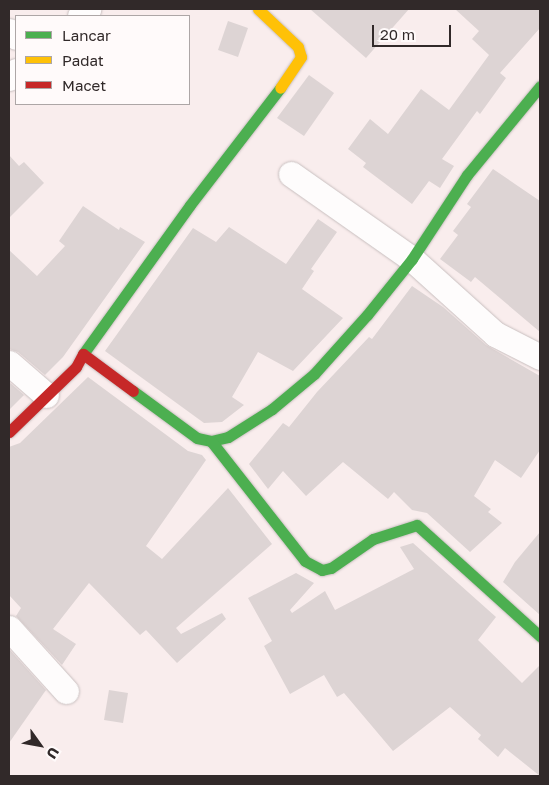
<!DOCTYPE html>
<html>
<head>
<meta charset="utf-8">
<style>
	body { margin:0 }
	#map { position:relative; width:549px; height:785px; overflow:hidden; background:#f9eded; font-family:"Golos Text",sans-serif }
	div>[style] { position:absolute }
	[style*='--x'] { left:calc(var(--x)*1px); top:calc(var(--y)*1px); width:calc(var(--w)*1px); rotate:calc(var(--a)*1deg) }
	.building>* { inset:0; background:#ddd4d4 }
	.roads { filter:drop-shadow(0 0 1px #c8bfbf) drop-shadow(0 0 1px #c8bfbf) }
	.street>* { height:25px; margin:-12.5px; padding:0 12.5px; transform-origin:12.5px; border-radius:12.5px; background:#fefcfc }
	.fast>* { height:11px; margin:-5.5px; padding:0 5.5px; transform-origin:5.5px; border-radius:5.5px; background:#4caf50 }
	.slow>* { height:11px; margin:-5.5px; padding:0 5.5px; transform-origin:5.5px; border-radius:5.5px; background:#ffc107 }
	.jam>* { height:11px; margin:-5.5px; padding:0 5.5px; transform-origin:5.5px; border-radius:5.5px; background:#c62828 }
	span { translate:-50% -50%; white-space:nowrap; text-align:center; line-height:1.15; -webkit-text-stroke:4px #fffafa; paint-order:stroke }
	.frame { position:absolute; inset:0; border:10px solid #312929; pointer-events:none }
	.legend { position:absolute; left:15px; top:15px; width:175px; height:90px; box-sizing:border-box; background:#fffafa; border:1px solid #ada6a6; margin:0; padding:6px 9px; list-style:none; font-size:15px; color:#312929 }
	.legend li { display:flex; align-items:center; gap:10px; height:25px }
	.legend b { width:25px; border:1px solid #ada6a6 }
	.north { position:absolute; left:15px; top:720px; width:50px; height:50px; -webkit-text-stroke:4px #fffafa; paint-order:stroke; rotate:122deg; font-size:14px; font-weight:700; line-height:20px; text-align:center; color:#312929 }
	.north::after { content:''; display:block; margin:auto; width:18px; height:22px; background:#312929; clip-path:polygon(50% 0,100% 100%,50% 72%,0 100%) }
	.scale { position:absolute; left:372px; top:25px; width:79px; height:22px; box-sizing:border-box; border:2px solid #312929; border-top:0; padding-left:6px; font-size:15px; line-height:18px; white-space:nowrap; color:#312929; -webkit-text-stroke:4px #fffafa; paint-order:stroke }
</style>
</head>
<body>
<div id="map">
	<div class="building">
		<div style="clip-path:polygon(310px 9px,409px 9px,366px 58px)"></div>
		<div style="clip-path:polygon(455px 9px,540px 9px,540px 28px,500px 73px,506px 78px,480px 114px,477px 111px,442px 159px,454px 166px,440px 188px,429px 181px,412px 204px,363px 167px,366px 163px,348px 149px,370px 119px,388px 134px,421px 89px,449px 110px,489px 55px,472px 39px,479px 31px)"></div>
		<div style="clip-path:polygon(228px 21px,248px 28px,238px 57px,218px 50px)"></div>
		<div style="clip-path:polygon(309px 75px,334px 93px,304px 136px,277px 118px)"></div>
		<div style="clip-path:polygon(9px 155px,19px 166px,24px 162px,44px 183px,9px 218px)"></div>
		<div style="clip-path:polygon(493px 169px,540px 201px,540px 332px,475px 277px,471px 282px,440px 259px,458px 235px,453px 231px,471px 207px,467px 204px)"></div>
		<div style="clip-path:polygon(83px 206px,119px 230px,120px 227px,145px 242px,63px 357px,45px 375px,18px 352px,9px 349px,9px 250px,37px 276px,65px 246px,59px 241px)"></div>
		<div style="clip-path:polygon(318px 219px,337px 232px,311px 269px,314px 271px,302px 289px,343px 318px,293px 371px,258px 352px,232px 397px,244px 405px,222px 422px,204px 423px,105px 351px,193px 228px,216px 242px,229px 227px,286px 264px)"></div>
		<div style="clip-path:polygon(412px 286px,443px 307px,486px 345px,540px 376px,540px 450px,521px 478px,495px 460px,474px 496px,491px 509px,488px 512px,502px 523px,470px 552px,427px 513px,412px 510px,394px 492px,388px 499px,343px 462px,306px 496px,283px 471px,268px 489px,249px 464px,283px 423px,289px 427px,317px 392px,369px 337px,372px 339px)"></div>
		<div style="clip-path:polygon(88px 377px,188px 451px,202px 455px,206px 460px,146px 546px,162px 559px,228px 488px,272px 544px,176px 628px,181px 634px,222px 613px,226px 619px,177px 663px,146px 630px,140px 635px,89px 583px,53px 629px,76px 644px,62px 665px,16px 616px,21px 608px,9px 595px,9px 447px,20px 443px)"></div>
		<div style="clip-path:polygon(9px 382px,24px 395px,9px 410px)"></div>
		<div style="clip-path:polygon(540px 532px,540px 615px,503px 582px,515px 562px)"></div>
		<div style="clip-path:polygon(413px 543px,496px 617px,478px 640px,522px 683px,540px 665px,540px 776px,505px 748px,498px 757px,478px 739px,481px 735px,450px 707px,393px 751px,344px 693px,337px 697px,324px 675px,290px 694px,264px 646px,272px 641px,248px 598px,296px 573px,314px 583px,290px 610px,292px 613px,325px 591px,335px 610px,414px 569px,400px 547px)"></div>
		<div style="clip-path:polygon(9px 649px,46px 690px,9px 743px)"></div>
		<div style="clip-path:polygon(109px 690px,128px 693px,123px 723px,104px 720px)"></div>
	</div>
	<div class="roads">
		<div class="street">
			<div style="--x:80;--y:16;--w:11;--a:-41"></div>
			<div style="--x:9;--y:31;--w:9;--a:41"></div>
			<div style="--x:9;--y:78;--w:10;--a:-45"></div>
			<div style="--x:291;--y:174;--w:148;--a:35.1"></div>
			<div style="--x:412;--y:259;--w:112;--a:42.1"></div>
			<div style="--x:495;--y:334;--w:51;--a:27.1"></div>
			<div style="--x:9;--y:363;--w:49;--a:40.9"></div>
			<div style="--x:9;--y:628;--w:85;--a:47.9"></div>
		</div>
		<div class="fast">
			<div style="--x:83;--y:354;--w:183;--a:-54.3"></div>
			<div style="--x:190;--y:205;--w:148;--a:-52.4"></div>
			<div style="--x:133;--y:391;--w:79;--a:36.3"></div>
			<div style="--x:197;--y:438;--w:14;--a:12"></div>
			<div style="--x:211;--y:441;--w:17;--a:-13"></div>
			<div style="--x:228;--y:437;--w:52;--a:-32.5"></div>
			<div style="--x:272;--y:409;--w:55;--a:-39.8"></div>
			<div style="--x:314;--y:374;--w:79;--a:-48.1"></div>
			<div style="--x:367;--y:315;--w:72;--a:-51.2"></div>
			<div style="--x:412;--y:259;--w:100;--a:-56.8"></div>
			<div style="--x:467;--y:175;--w:115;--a:-50.6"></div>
			<div style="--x:211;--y:441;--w:152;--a:51.9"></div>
			<div style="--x:305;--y:561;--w:19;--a:28"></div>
			<div style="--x:322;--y:570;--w:9;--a:-13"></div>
			<div style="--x:331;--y:568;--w:51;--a:-34.6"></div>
			<div style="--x:373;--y:539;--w:46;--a:-17.7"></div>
			<div style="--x:417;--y:525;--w:166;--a:42.1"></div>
		</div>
		<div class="slow">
			<div style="--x:258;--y:9;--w:55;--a:43.5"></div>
			<div style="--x:298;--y:47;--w:10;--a:73"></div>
			<div style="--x:301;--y:57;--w:37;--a:124"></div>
		</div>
		<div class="jam">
			<div style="--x:9;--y:432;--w:93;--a:-44.1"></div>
			<div style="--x:76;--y:367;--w:15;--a:-62"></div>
			<div style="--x:83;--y:354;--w:62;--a:36.5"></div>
		</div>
	</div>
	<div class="frame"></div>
	<ul class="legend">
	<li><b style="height:6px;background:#4caf50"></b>Lancar</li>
	<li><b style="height:6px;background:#ffc107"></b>Padat</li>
	<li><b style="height:6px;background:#c62828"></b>Macet</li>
	</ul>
	<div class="north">U</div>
	<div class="scale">20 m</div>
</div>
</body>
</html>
